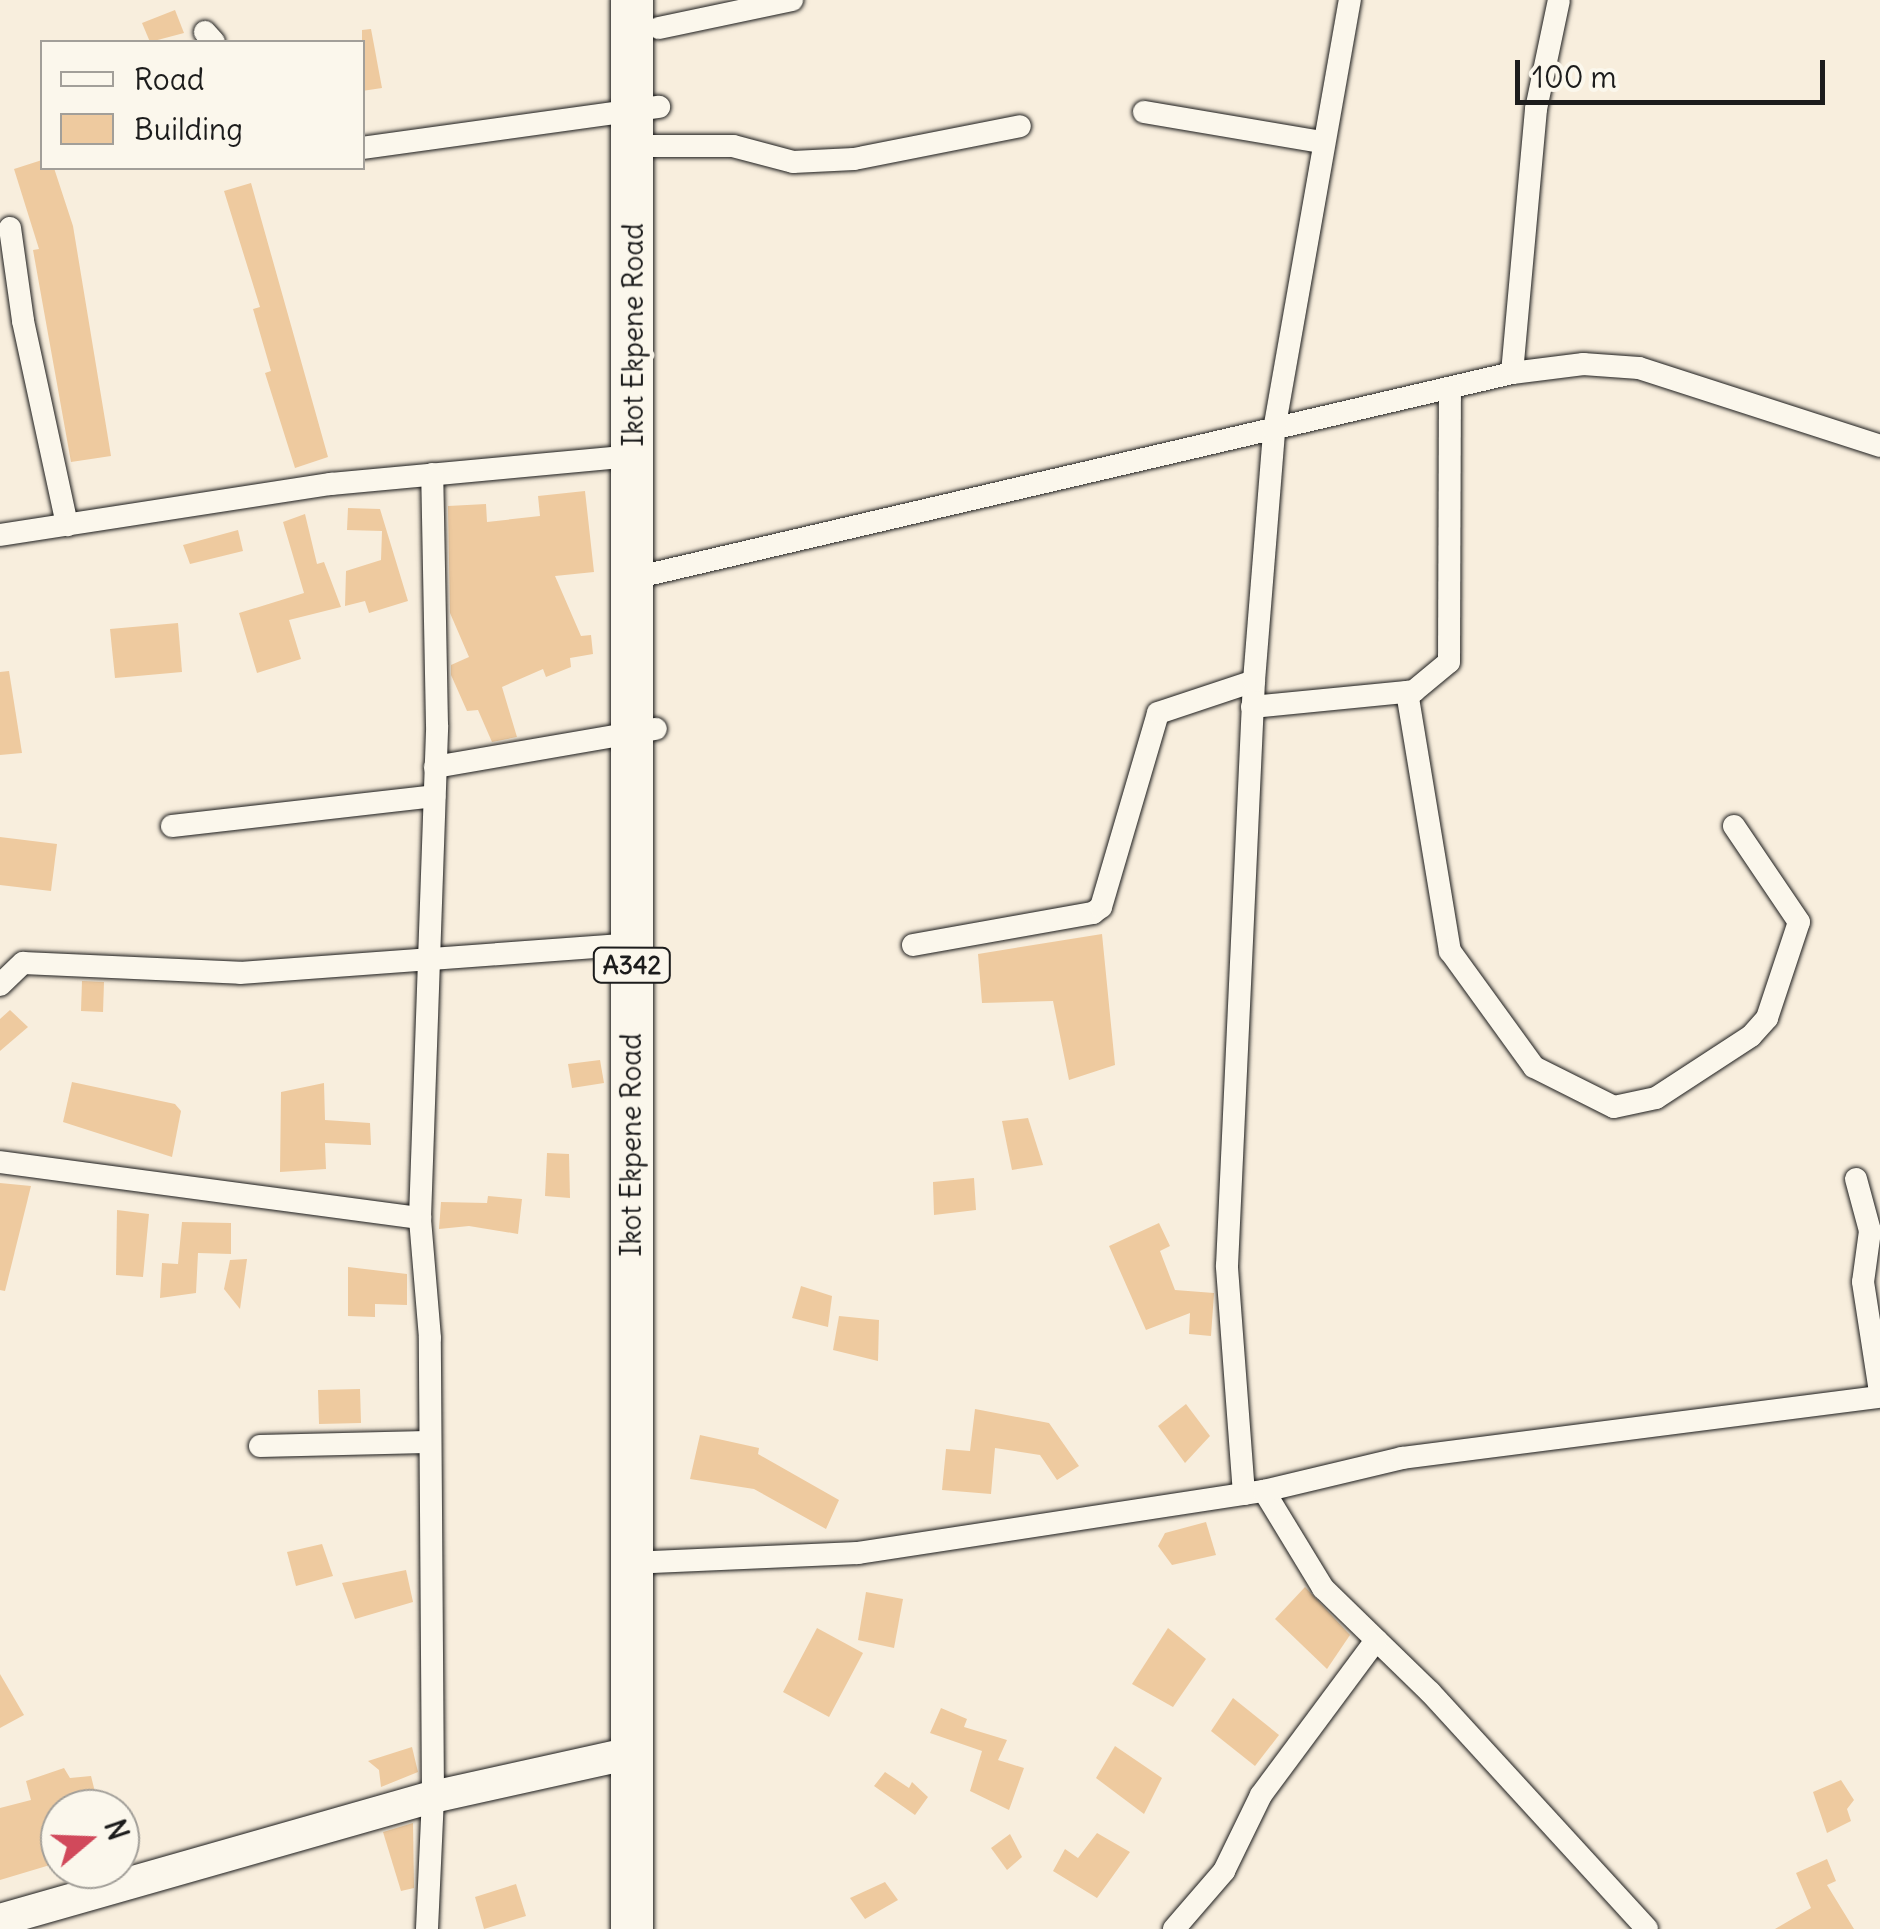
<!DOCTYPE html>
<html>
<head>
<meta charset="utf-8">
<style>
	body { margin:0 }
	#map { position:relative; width:1880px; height:1929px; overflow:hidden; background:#f8eedd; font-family:Delius,sans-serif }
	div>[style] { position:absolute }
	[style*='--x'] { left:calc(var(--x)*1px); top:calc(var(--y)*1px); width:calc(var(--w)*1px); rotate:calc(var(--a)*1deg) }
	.building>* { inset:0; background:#eeca9f }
	.roads { filter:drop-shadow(0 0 2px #1c1c1c) drop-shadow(0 0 2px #1c1c1c) }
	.street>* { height:22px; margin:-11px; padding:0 11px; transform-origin:11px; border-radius:11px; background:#fbf7ec }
	.secondary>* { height:32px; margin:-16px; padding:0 16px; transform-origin:16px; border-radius:16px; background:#fbf7ec }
	.highway>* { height:42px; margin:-21px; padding:0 21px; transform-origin:21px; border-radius:21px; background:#fbf7ec }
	span { translate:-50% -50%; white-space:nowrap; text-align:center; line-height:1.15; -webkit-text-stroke:9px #fbf7ec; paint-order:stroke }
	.shield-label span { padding:2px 8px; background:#fbf7ec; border:2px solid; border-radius:8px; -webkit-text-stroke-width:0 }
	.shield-label { font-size:25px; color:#1c1c1c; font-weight:700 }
	.street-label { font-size:28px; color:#1c1c1c }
	.legend { position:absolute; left:40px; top:40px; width:325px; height:130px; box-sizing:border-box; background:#fbf7ec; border:2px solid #a29f99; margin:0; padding:12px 18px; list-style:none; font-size:30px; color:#1c1c1c }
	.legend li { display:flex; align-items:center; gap:20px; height:50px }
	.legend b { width:50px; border:2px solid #a29f99 }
	.north { position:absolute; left:40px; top:1789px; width:100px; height:100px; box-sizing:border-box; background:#fbf7ec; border:2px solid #a29f99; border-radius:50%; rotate:71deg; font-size:28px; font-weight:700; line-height:40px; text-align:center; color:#1c1c1c }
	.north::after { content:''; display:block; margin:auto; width:35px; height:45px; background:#d1495b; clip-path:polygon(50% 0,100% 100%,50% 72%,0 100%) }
	.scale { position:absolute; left:1515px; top:60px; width:310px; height:45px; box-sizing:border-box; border:5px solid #1c1c1c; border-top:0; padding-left:12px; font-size:30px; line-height:35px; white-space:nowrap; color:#1c1c1c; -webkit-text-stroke:8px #fbf7ec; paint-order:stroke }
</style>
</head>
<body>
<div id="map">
	<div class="building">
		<div style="clip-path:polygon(175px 10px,184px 33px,150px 42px,142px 23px)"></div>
		<div style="clip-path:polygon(371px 29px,382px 88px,362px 91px,362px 30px)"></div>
		<div style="clip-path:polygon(42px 160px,42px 168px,54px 168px,73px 226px,111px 456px,71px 462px,33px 250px,39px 249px,14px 169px)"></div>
		<div style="clip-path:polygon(251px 183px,328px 457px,295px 468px,265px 373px,271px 371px,253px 309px,260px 307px,224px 191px)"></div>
		<div style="clip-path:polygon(585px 491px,594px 572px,555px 576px,581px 636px,591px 635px,593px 654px,570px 658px,571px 667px,546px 677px,543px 669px,502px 687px,517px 737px,492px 742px,478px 710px,467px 711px,451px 675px,451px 665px,469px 657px,450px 613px,448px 506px,486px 504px,487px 522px,540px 516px,538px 496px)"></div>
		<div style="clip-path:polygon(348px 508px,380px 509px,408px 601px,369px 613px,365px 601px,345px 606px,346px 571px,381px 560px,382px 531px,347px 530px)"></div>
		<div style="clip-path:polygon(305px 514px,317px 564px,324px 562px,341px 607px,289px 620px,301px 659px,257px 673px,239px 613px,304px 593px,283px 522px)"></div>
		<div style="clip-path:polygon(238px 530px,243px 551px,190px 564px,183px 545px)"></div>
		<div style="clip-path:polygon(178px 623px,182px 672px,115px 678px,110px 629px)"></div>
		<div style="clip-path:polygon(9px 671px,22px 753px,0 755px,0 672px)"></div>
		<div style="clip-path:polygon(0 837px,57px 844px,51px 891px,0 885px)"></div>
		<div style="clip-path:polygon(1102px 934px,1115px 1065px,1069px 1080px,1053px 1001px,982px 1003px,978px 954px)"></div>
		<div style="clip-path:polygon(82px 981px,104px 982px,103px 1012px,81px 1011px)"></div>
		<div style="clip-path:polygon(10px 1010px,28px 1027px,0 1051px,0 1019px)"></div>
		<div style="clip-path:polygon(600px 1060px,604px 1083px,572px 1088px,568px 1064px)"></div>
		<div style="clip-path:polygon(72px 1082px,175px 1104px,181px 1111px,172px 1157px,63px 1122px)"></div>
		<div style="clip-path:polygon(324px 1083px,325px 1120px,370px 1123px,371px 1145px,325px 1143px,326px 1169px,280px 1172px,281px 1092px)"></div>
		<div style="clip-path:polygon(1028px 1118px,1043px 1165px,1012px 1170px,1002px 1121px)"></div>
		<div style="clip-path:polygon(547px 1153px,569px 1154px,570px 1198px,545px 1196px)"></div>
		<div style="clip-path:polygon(974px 1178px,976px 1210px,934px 1215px,933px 1182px)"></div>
		<div style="clip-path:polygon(0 1183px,31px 1186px,5px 1291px,0 1290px)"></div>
		<div style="clip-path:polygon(488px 1196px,522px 1199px,518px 1234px,469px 1226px,439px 1229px,441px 1202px,487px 1203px)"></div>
		<div style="clip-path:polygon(117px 1210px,149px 1214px,143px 1277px,116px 1275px)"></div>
		<div style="clip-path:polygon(182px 1222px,231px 1223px,231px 1254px,198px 1253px,196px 1293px,160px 1298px,162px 1263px,178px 1264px)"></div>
		<div style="clip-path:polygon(1159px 1223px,1170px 1246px,1160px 1251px,1175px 1290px,1214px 1293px,1211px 1336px,1189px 1334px,1190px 1313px,1146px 1330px,1109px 1246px)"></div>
		<div style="clip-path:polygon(247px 1259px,240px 1309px,224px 1289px,230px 1260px)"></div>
		<div style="clip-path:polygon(348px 1267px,407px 1274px,407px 1305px,375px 1304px,375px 1317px,348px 1316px)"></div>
		<div style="clip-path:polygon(801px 1286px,832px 1296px,828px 1327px,792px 1318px)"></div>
		<div style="clip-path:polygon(839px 1316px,879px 1320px,878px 1361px,833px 1350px)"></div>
		<div style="clip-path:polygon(360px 1389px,361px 1423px,319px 1424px,318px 1390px)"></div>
		<div style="clip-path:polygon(1186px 1404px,1210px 1436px,1185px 1463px,1158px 1426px)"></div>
		<div style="clip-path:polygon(975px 1409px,1049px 1423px,1079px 1466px,1057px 1480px,1040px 1455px,995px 1448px,991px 1494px,942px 1490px,946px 1449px,970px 1451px)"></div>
		<div style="clip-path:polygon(700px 1435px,759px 1448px,758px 1454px,839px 1500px,826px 1529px,754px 1489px,690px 1479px)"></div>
		<div style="clip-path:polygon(1206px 1522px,1216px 1555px,1172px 1565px,1158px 1546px,1165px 1533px)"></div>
		<div style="clip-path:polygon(322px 1544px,333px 1576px,296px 1586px,287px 1552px)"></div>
		<div style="clip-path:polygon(406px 1570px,413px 1602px,355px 1619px,342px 1583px)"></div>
		<div style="clip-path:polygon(1305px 1587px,1350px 1635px,1327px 1669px,1275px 1619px)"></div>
		<div style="clip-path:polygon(866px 1592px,903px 1599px,894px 1648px,858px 1640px)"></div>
		<div style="clip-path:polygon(817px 1628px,863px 1653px,829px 1717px,783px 1692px)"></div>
		<div style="clip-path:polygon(1168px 1628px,1206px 1659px,1173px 1707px,1132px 1684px)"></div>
		<div style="clip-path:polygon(0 1674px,24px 1715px,0 1728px)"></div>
		<div style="clip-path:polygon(1233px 1698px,1279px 1735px,1255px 1766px,1211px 1731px)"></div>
		<div style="clip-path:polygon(941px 1708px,967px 1719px,964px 1727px,1007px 1740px,998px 1760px,1024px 1768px,1009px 1810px,970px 1791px,982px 1751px,930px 1733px)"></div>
		<div style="clip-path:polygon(1115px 1746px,1162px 1778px,1144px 1814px,1096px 1778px)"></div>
		<div style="clip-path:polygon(412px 1747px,418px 1772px,381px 1787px,379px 1770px,368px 1761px)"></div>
		<div style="clip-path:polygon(64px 1768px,70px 1778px,91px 1776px,98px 1804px,60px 1809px,60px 1862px,0 1880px,0 1808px,31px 1800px,26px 1781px)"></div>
		<div style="clip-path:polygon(885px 1772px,909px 1788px,912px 1782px,928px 1797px,915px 1815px,874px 1786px)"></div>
		<div style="clip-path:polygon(1841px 1780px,1854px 1800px,1847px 1809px,1851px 1821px,1827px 1833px,1813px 1792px)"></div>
		<div style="clip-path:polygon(413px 1823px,414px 1888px,401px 1891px,383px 1832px)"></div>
		<div style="clip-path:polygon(1097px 1833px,1130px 1852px,1097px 1898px,1053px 1871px,1065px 1849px,1078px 1858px)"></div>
		<div style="clip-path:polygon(1010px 1834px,1022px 1857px,1007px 1870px,991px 1848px)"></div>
		<div style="clip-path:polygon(1827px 1859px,1836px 1881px,1827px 1885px,1854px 1929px,1775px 1929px,1811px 1908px,1796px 1873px)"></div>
		<div style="clip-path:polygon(885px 1882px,898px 1900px,865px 1919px,850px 1898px)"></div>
		<div style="clip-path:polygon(516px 1884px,526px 1916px,484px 1929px,475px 1897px)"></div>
	</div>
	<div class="roads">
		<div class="street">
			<div style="--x:659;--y:28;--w:136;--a:-11.9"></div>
			<div style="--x:205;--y:32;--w:13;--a:48"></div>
			<div style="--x:1144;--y:112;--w:180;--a:9.6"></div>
			<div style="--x:633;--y:146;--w:100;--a:0"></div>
			<div style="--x:733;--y:146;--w:62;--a:14.9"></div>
			<div style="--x:793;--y:162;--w:61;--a:-2.8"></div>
			<div style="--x:854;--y:159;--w:169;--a:-11.2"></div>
			<div style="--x:362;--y:148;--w:300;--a:-7.9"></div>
			<div style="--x:10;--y:228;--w:94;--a:82"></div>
			<div style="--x:23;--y:321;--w:209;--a:77.8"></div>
			<div style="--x:1512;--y:373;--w:265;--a:-84.8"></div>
			<div style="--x:1536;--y:109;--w:111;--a:-78.1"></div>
			<div style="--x:0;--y:535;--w:335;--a:-8.8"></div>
			<div style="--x:331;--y:484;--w:304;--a:-5.3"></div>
			<div style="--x:634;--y:578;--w:902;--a:-13.14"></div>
			<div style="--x:1512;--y:373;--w:72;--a:-7.2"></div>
			<div style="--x:1583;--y:364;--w:56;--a:4.1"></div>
			<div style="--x:1639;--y:368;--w:253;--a:17.9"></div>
			<div style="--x:1407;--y:692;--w:263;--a:80.6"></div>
			<div style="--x:1450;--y:951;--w:143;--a:54.1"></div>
			<div style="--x:1534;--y:1067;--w:89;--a:26.6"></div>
			<div style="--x:1614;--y:1107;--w:43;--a:-12.1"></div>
			<div style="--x:1656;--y:1098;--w:113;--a:-33.1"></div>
			<div style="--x:1751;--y:1036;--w:24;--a:-48"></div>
			<div style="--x:1767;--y:1018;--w:101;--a:-71.6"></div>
			<div style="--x:1799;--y:922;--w:116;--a:-124.1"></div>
			<div style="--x:1252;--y:707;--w:163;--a:-5.6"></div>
			<div style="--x:1414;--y:691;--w:45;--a:-39.6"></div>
			<div style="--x:1449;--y:662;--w:274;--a:-89.8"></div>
			<div style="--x:435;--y:767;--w:224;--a:-9.8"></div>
			<div style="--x:172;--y:826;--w:264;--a:-6.5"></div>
			<div style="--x:913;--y:945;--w:183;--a:-10.1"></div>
			<div style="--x:1093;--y:913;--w:10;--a:-37"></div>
			<div style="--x:1101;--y:907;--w:202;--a:-73.6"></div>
			<div style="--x:1158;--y:713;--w:101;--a:-18.4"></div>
			<div style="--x:0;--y:985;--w:32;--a:-44"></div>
			<div style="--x:23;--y:963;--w:217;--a:2.6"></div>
			<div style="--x:240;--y:973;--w:393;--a:-4.2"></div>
			<div style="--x:0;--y:1162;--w:424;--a:7.6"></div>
			<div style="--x:1856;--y:1179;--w:54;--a:74.9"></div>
			<div style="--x:1870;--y:1231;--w:51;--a:97.8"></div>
			<div style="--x:1863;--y:1282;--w:111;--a:81.2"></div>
			<div style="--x:260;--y:1446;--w:166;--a:-1.4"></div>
			<div style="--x:1264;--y:1491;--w:114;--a:58.7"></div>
			<div style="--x:1323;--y:1588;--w:149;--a:44.2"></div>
			<div style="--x:1430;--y:1692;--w:321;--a:47.5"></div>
			<div style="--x:1244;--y:1494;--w:229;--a:-94.3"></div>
			<div style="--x:1227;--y:1266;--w:586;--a:-87.36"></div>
			<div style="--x:1254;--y:681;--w:252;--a:-85.4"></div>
			<div style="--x:1274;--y:430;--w:437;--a:-80"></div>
			<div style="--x:629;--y:1563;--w:229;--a:-2.5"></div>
			<div style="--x:858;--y:1553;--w:411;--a:-8.7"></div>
			<div style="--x:1264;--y:1491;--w:142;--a:-13.4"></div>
			<div style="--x:1402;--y:1458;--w:482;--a:-7.3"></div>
			<div style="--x:427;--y:1929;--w:132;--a:-87.4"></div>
			<div style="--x:433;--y:1797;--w:459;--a:-90.4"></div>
			<div style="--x:430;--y:1338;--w:120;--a:-94.8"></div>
			<div style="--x:420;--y:1218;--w:493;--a:-88"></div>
			<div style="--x:437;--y:725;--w:251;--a:-91.1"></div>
			<div style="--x:1174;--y:1929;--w:77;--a:-49.2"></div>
			<div style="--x:1224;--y:1871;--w:85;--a:-64"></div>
			<div style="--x:1261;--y:1795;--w:193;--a:-53.4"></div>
		</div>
		<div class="secondary">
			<div style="--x:0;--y:1920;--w:450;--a:-15.9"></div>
			<div style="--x:433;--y:1797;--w:204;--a:-12.5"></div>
		</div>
		<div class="highway">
			<div style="--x:632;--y:1929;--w:1929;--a:-90"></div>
		</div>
	</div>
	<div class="shield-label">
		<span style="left:632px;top:965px">A342</span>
	</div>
	<div class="street-label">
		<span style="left:633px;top:335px;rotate:-90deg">Ikot Ekpene Road</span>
		<span style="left:631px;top:1145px;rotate:-90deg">Ikot Ekpene Road</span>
	</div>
	<ul class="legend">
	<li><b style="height:12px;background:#fbf7ec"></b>Road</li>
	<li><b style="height:28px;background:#eeca9f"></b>Building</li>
	</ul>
	<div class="north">N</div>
	<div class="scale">100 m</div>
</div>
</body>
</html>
